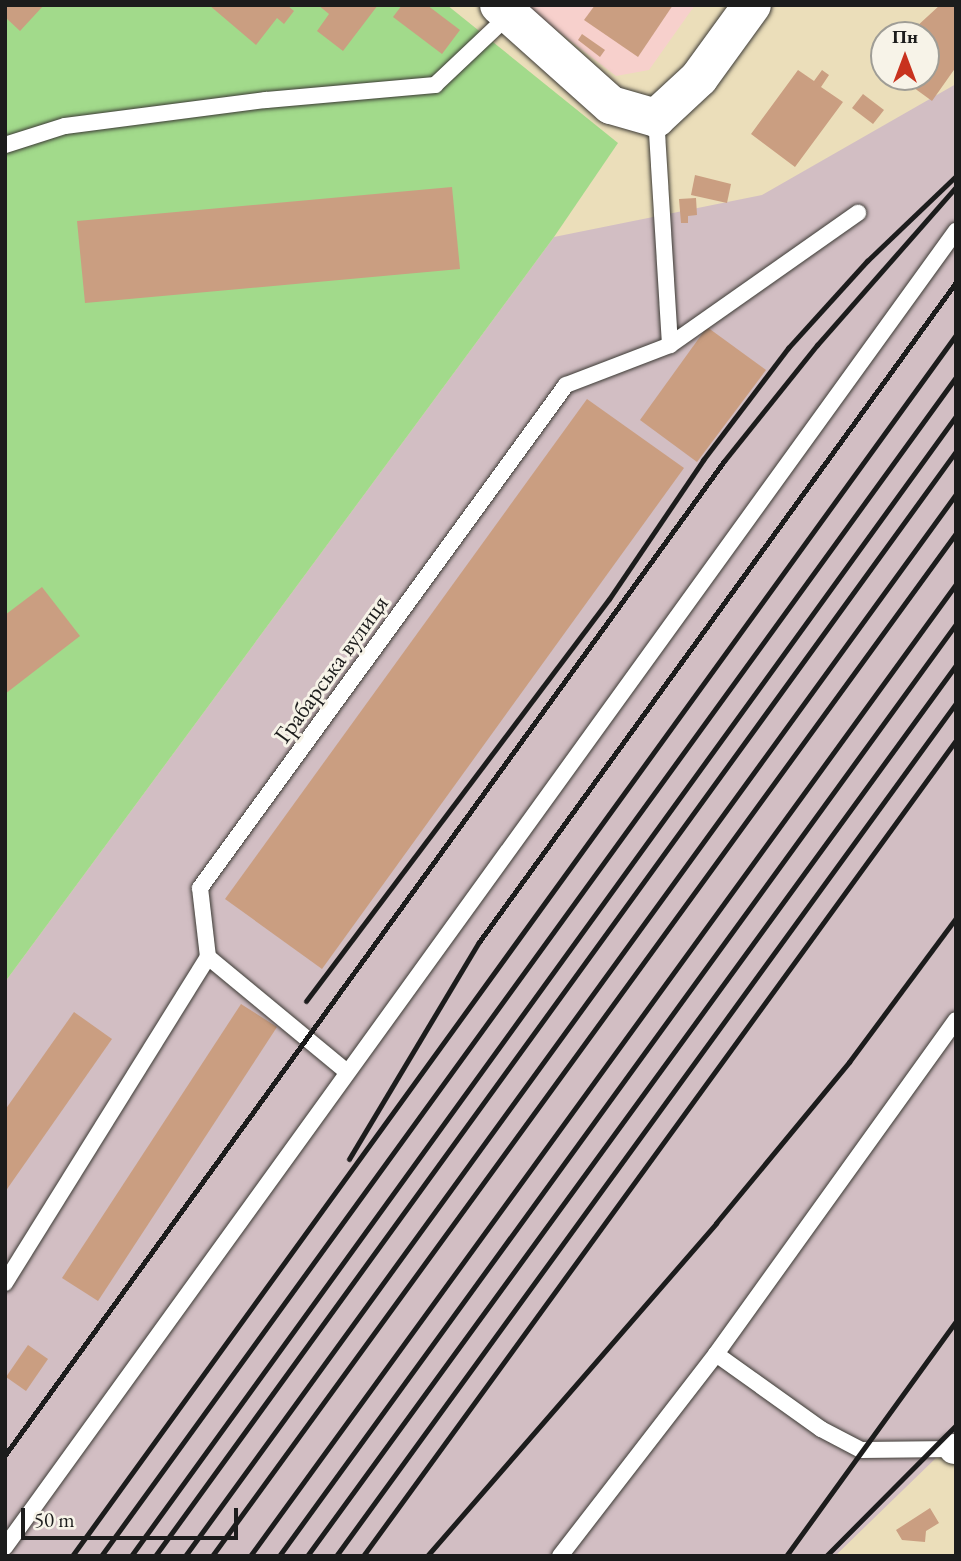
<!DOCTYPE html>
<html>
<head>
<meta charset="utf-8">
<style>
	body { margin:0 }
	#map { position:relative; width:961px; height:1561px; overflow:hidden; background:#ebdeba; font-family:"EB Garamond",serif }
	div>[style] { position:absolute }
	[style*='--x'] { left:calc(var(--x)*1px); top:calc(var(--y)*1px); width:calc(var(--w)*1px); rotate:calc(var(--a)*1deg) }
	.built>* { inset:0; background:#f7d0cc }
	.industrial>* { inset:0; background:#d2bec3 }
	.green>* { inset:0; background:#a2da8b }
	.building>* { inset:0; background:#ca9e81 }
	.roads { filter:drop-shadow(0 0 2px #3b3934) drop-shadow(0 0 2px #3b3934) }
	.service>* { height:16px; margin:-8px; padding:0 8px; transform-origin:8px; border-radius:8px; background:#fff }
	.minor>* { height:30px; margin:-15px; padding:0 15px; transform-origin:15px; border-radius:15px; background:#fff }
	.tertiary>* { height:38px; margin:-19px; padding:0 19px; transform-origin:19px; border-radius:19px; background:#fff }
	.rail>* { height:5px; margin:-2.5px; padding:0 2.5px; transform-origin:2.5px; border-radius:2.5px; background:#1c1c1c }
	span { translate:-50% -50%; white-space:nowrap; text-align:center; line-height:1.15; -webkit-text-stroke:6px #f7f3e8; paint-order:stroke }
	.street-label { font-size:24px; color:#1c1c1c }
	.frame { position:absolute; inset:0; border:7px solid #1c1c1c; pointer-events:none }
	.north { position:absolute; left:870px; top:21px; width:70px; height:70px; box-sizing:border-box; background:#f7f3e8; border:2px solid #9f9d96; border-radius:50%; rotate:0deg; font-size:19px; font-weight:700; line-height:28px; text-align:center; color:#1c1c1c }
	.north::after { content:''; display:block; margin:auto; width:24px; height:32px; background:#c8321e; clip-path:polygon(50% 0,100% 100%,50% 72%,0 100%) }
	.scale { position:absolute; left:21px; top:1508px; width:217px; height:32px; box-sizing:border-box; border:4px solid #1c1c1c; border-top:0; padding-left:9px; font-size:21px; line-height:24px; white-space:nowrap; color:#1c1c1c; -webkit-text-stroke:5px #f7f3e8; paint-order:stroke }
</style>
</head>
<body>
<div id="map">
	<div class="built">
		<div style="clip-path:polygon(524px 5px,695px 5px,649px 70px,616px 76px)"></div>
	</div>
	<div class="industrial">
		<div style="clip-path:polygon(956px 84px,956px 1455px,938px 1456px,835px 1556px,5px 1556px,5px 982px,554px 237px,762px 195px)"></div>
	</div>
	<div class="green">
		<div style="clip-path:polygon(5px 5px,447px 5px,618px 143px,554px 237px,5px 982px)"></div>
	</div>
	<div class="building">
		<div style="clip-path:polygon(5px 5px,44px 5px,20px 31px,5px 17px)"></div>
		<div style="clip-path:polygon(209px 5px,287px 5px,294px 11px,284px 24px,277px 18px,256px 45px)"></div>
		<div style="clip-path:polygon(318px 5px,378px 5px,343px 51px,317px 31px,329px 14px)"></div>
		<div style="clip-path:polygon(402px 5px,427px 5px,460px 30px,442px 54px,393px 17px)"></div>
		<div style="clip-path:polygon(595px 5px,673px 5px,638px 57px,584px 20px)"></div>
		<div style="clip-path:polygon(940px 5px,956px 5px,956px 67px,932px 101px,899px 77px,926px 77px,926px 35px,918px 35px,915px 28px)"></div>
		<div style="clip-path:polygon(582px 34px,605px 50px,600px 57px,578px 40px)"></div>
		<div style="clip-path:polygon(798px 70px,814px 81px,822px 70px,829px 75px,821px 87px,843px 102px,795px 167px,751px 134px)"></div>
		<div style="clip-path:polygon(863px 94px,884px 110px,873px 124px,852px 108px)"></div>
		<div style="clip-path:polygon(695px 175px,731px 184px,727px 203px,691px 195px)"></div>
		<div style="clip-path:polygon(452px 187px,460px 269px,85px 303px,77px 221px)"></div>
		<div style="clip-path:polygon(696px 198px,697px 215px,688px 216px,688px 223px,681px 223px,679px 199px)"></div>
		<div style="clip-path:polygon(707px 327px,766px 370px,697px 462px,640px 420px)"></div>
		<div style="clip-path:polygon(587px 399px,684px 468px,322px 969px,225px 899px)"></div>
		<div style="clip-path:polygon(42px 587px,80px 636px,5px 694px,5px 615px)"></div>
		<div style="clip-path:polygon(241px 1004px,277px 1027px,98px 1301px,62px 1278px)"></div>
		<div style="clip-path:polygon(74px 1012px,112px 1039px,5px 1192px,5px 1110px)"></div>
		<div style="clip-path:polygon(28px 1345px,48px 1359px,26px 1391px,6px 1377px)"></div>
		<div style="clip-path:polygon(930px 1508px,939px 1523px,926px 1531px,925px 1542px,902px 1540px,896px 1530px)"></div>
	</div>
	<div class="roads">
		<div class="service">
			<div style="--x:5;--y:145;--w:63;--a:-17.6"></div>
			<div style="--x:65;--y:126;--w:203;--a:-7.4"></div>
			<div style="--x:266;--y:100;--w:170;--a:-5.1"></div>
			<div style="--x:435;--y:85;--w:103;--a:-43.4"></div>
			<div style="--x:670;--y:345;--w:230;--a:-35.1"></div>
			<div style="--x:208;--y:957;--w:179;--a:39.6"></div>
			<div style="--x:5;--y:1283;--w:384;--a:-58.1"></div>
			<div style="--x:208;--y:957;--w:69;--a:-96.6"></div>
			<div style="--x:200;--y:888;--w:622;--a:-53.96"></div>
			<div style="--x:566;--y:385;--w:111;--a:-21"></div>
			<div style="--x:670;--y:345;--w:227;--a:-93.5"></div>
			<div style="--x:716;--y:1354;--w:411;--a:-54.3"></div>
			<div style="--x:5;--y:1547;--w:1624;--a:-54.15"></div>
			<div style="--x:560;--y:1556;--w:255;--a:-52.3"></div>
			<div style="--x:716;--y:1354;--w:129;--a:35.5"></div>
			<div style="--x:821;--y:1429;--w:45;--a:27.7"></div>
			<div style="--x:861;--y:1450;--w:93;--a:-0.6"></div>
		</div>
		<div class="minor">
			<div style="--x:954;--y:1449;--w:2;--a:0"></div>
		</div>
		<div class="tertiary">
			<div style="--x:499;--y:5;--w:150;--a:41.8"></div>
			<div style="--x:611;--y:105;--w:47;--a:16.1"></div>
			<div style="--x:656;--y:118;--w:59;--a:-42.9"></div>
			<div style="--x:699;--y:78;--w:90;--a:-54"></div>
		</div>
	</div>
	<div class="rail">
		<div style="--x:306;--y:1001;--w:503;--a:-52.99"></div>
		<div style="--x:609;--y:599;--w:168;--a:-55.9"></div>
		<div style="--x:703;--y:460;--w:141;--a:-52.8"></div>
		<div style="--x:788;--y:348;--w:118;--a:-47.8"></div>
		<div style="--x:867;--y:261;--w:123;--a:-43.7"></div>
		<div style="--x:349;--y:1159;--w:253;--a:-59.1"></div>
		<div style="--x:479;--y:942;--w:814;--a:-54.14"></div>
		<div style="--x:5;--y:1455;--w:1227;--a:-54.12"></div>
		<div style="--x:724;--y:461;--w:149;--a:-51.3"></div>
		<div style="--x:817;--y:345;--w:210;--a:-48.7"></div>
		<div style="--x:72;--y:1556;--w:1507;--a:-54.1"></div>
		<div style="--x:101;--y:1556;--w:1456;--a:-54.05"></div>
		<div style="--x:131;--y:1556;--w:1407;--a:-54.11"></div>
		<div style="--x:155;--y:1556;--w:1365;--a:-54.06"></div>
		<div style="--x:185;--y:1556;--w:1312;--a:-54.02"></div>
		<div style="--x:212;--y:1556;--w:1265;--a:-53.97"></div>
		<div style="--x:250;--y:1556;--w:1201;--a:-54.01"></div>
		<div style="--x:279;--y:1556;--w:1152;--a:-54.01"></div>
		<div style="--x:307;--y:1556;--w:1102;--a:-53.93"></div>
		<div style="--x:336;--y:1556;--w:1055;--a:-53.99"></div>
		<div style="--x:363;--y:1556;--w:1009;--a:-53.99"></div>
		<div style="--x:427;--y:1556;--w:441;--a:-49"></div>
		<div style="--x:716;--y:1223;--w:209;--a:-50.4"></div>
		<div style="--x:849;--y:1062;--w:179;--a:-53.4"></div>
		<div style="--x:786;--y:1556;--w:290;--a:-54.1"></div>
		<div style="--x:826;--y:1556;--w:185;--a:-45.2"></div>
	</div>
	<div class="street-label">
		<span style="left:331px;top:669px;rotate:-54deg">Грабарська вулиця</span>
	</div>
	<div class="frame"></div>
	<div class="north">Пн</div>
	<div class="scale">50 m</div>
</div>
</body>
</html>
